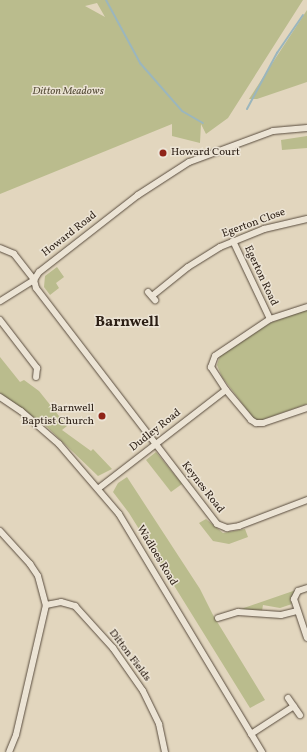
<!DOCTYPE html>
<html>
<head>
<meta charset="utf-8">
<style>
	body { margin:0 }
	#map { position:relative; width:307px; height:752px; overflow:hidden; background:#e2d6be; font-family:Vollkorn,serif }
	div>[style] { position:absolute }
	[style*='--x'] { left:calc(var(--x)*1px); top:calc(var(--y)*1px); width:calc(var(--w)*1px); rotate:calc(var(--a)*1deg) }
	.green>* { inset:0; background:#babc8d }
	.stream>* { height:2px; margin:-1px; padding:0 1px; transform-origin:1px; border-radius:1px; background:#9bb6bd }
	.roads { filter:drop-shadow(0 0 1px #594c3e) drop-shadow(0 0 1px #594c3e) }
	.street>* { height:6px; margin:-3px; padding:0 3px; transform-origin:3px; border-radius:3px; background:#ece4d5 }
	.dots>* { width:11px; height:11px; translate:-50% -50%; box-sizing:border-box; border:2px solid #ece4d5; border-radius:50% }
	span { translate:-50% -50%; white-space:nowrap; text-align:center; line-height:1.15; -webkit-text-stroke:3px #ece4d5; paint-order:stroke }
	.park-label { font-size:11px; color:#564d38; font-style:italic }
	.poi-label { font-size:11px; color:#2b1e14 }
	.left { translate:0 -50%; text-align:left }
	.right { translate:-100% -50%; text-align:right }
	.street-label { font-size:11px; color:#2b1e14 }
	.district-label { font-size:15px; color:#2b1e14; font-weight:700 }
</style>
</head>
<body>
<div id="map">
	<div class="green">
		<div style="clip-path:polygon(evenodd,0 0,303px 0,228px 118px,206px 134px,201px 124px,200px 143px,172px 136px,172px 124px,0 194px,0 0,97px 3px,105px 17px,85px 6px,97px 3px)"></div>
		<div style="clip-path:polygon(307px 10px,307px 82px,257px 99px,249px 99px)"></div>
		<div style="clip-path:polygon(307px 136px,307px 148px,282px 150px,281px 140px)"></div>
		<div style="clip-path:polygon(57px 267px,64px 277px,56px 283px,59px 288px,50px 295px,44px 287px,45px 276px)"></div>
		<div style="clip-path:polygon(307px 309px,307px 404px,259px 421px,254px 419px,222px 377px,217px 365px,220px 356px,270px 323px)"></div>
		<div style="clip-path:polygon(0 357px,20px 382px,24px 380px,39px 391px,67px 426px,62px 430px,91px 451px,93px 449px,112px 469px,98px 476px,47px 427px,0 393px)"></div>
		<div style="clip-path:polygon(156px 452px,182px 484px,171px 492px,146px 460px)"></div>
		<div style="clip-path:polygon(127px 477px,200px 589px,213px 615px,265px 700px,250px 708px,129px 513px,113px 492px,118px 483px)"></div>
		<div style="clip-path:polygon(206px 519px,223px 533px,245px 529px,248px 537px,229px 544px,213px 541px,199px 523px)"></div>
		<div style="clip-path:polygon(296px 590px,290px 600px,292px 604px,280px 608px,263px 605px,262px 611px,245px 611px,241px 609px)"></div>
	</div>
	<div class="stream">
		<div style="--x:106;--y:0;--w:72;--a:61.6"></div>
		<div style="--x:140;--y:63;--w:64;--a:48.8"></div>
		<div style="--x:182;--y:111;--w:24;--a:30"></div>
		<div style="--x:247;--y:109;--w:64;--a:-61.8"></div>
		<div style="--x:277;--y:53;--w:46;--a:-55.6"></div>
	</div>
	<div class="roads">
		<div class="street">
			<div style="--x:307;--y:128;--w:34;--a:175"></div>
			<div style="--x:273;--y:131;--w:90;--a:159.7"></div>
			<div style="--x:189;--y:162;--w:61;--a:147.1"></div>
			<div style="--x:138;--y:195;--w:125;--a:142.1"></div>
			<div style="--x:39;--y:272;--w:9;--a:122"></div>
			<div style="--x:34;--y:280;--w:8;--a:76"></div>
			<div style="--x:36;--y:288;--w:297;--a:52.5"></div>
			<div style="--x:217;--y:524;--w:11;--a:22"></div>
			<div style="--x:227;--y:528;--w:12;--a:-9"></div>
			<div style="--x:239;--y:526;--w:73;--a:-20.9"></div>
			<div style="--x:233;--y:241;--w:86;--a:64.6"></div>
			<div style="--x:0;--y:248;--w:15;--a:23"></div>
			<div style="--x:14;--y:254;--w:33;--a:52"></div>
			<div style="--x:34;--y:280;--w:40;--a:148"></div>
			<div style="--x:148;--y:292;--w:11;--a:49"></div>
			<div style="--x:152;--y:296;--w:46;--a:-38.9"></div>
			<div style="--x:188;--y:267;--w:38;--a:-32"></div>
			<div style="--x:220;--y:247;--w:48;--a:-22.2"></div>
			<div style="--x:264;--y:229;--w:44;--a:-13.1"></div>
			<div style="--x:307;--y:307;--w:39;--a:162"></div>
			<div style="--x:270;--y:319;--w:66;--a:146.1"></div>
			<div style="--x:215;--y:356;--w:12;--a:110"></div>
			<div style="--x:211;--y:367;--w:27;--a:57"></div>
			<div style="--x:226;--y:390;--w:39;--a:50"></div>
			<div style="--x:251;--y:420;--w:6;--a:31"></div>
			<div style="--x:256;--y:423;--w:7;--a:0"></div>
			<div style="--x:263;--y:423;--w:46;--a:-18.8"></div>
			<div style="--x:0;--y:320;--w:61;--a:52.4"></div>
			<div style="--x:37;--y:368;--w:9;--a:96"></div>
			<div style="--x:0;--y:397;--w:25;--a:34"></div>
			<div style="--x:21;--y:411;--w:50;--a:41"></div>
			<div style="--x:59;--y:444;--w:92;--a:49.4"></div>
			<div style="--x:119;--y:514;--w:278;--a:59"></div>
			<div style="--x:99;--y:488;--w:160;--a:-37.7"></div>
			<div style="--x:0;--y:531;--w:45;--a:47.7"></div>
			<div style="--x:30;--y:564;--w:14;--a:56"></div>
			<div style="--x:38;--y:576;--w:30;--a:75"></div>
			<div style="--x:46;--y:605;--w:133;--a:103"></div>
			<div style="--x:16;--y:735;--w:18;--a:112"></div>
			<div style="--x:307;--y:588;--w:9;--a:162"></div>
			<div style="--x:298;--y:591;--w:9;--a:117"></div>
			<div style="--x:294;--y:599;--w:41;--a:71.6"></div>
			<div style="--x:46;--y:605;--w:15;--a:-11"></div>
			<div style="--x:61;--y:602;--w:15;--a:16"></div>
			<div style="--x:75;--y:606;--w:57;--a:47.9"></div>
			<div style="--x:113;--y:648;--w:52;--a:55.1"></div>
			<div style="--x:143;--y:691;--w:37;--a:64"></div>
			<div style="--x:159;--y:724;--w:29;--a:78"></div>
			<div style="--x:218;--y:618;--w:21;--a:-17"></div>
			<div style="--x:238;--y:612;--w:43;--a:4"></div>
			<div style="--x:281;--y:615;--w:16;--a:-14"></div>
			<div style="--x:288;--y:698;--w:21;--a:55"></div>
			<div style="--x:251;--y:734;--w:51;--a:-33.1"></div>
		</div>
	</div>
	<div class="dots">
		<div style="left:163px;top:153px;background:#8f2418"></div>
		<div style="left:102px;top:416px;background:#8f2418"></div>
	</div>
	<div class="park-label">
		<span style="left:68px;top:92px">Ditton Meadows</span>
	</div>
	<div class="poi-label">
		<span class="left" style="left:171px;top:153px">Howard Court</span>
		<span class="right" style="left:94px;top:416px">Barnwell<br>Baptist Church</span>
	</div>
	<div class="street-label">
		<span style="left:254px;top:224px;rotate:-20deg">Egerton Close</span>
		<span style="left:70px;top:235px;rotate:-38deg">Howard Road</span>
		<span style="left:260px;top:276px;rotate:65deg">Egerton Road</span>
		<span style="left:156px;top:431px;rotate:-38deg">Dudley Road</span>
		<span style="left:202px;top:488px;rotate:52deg">Keynes Road</span>
		<span style="left:156px;top:556px;rotate:59deg">Wadloes Road</span>
		<span style="left:129px;top:656px;rotate:53deg">Ditton Fields</span>
	</div>
	<div class="district-label">
		<span style="left:127px;top:323px">Barnwell</span>
	</div>
</div>
</body>
</html>
